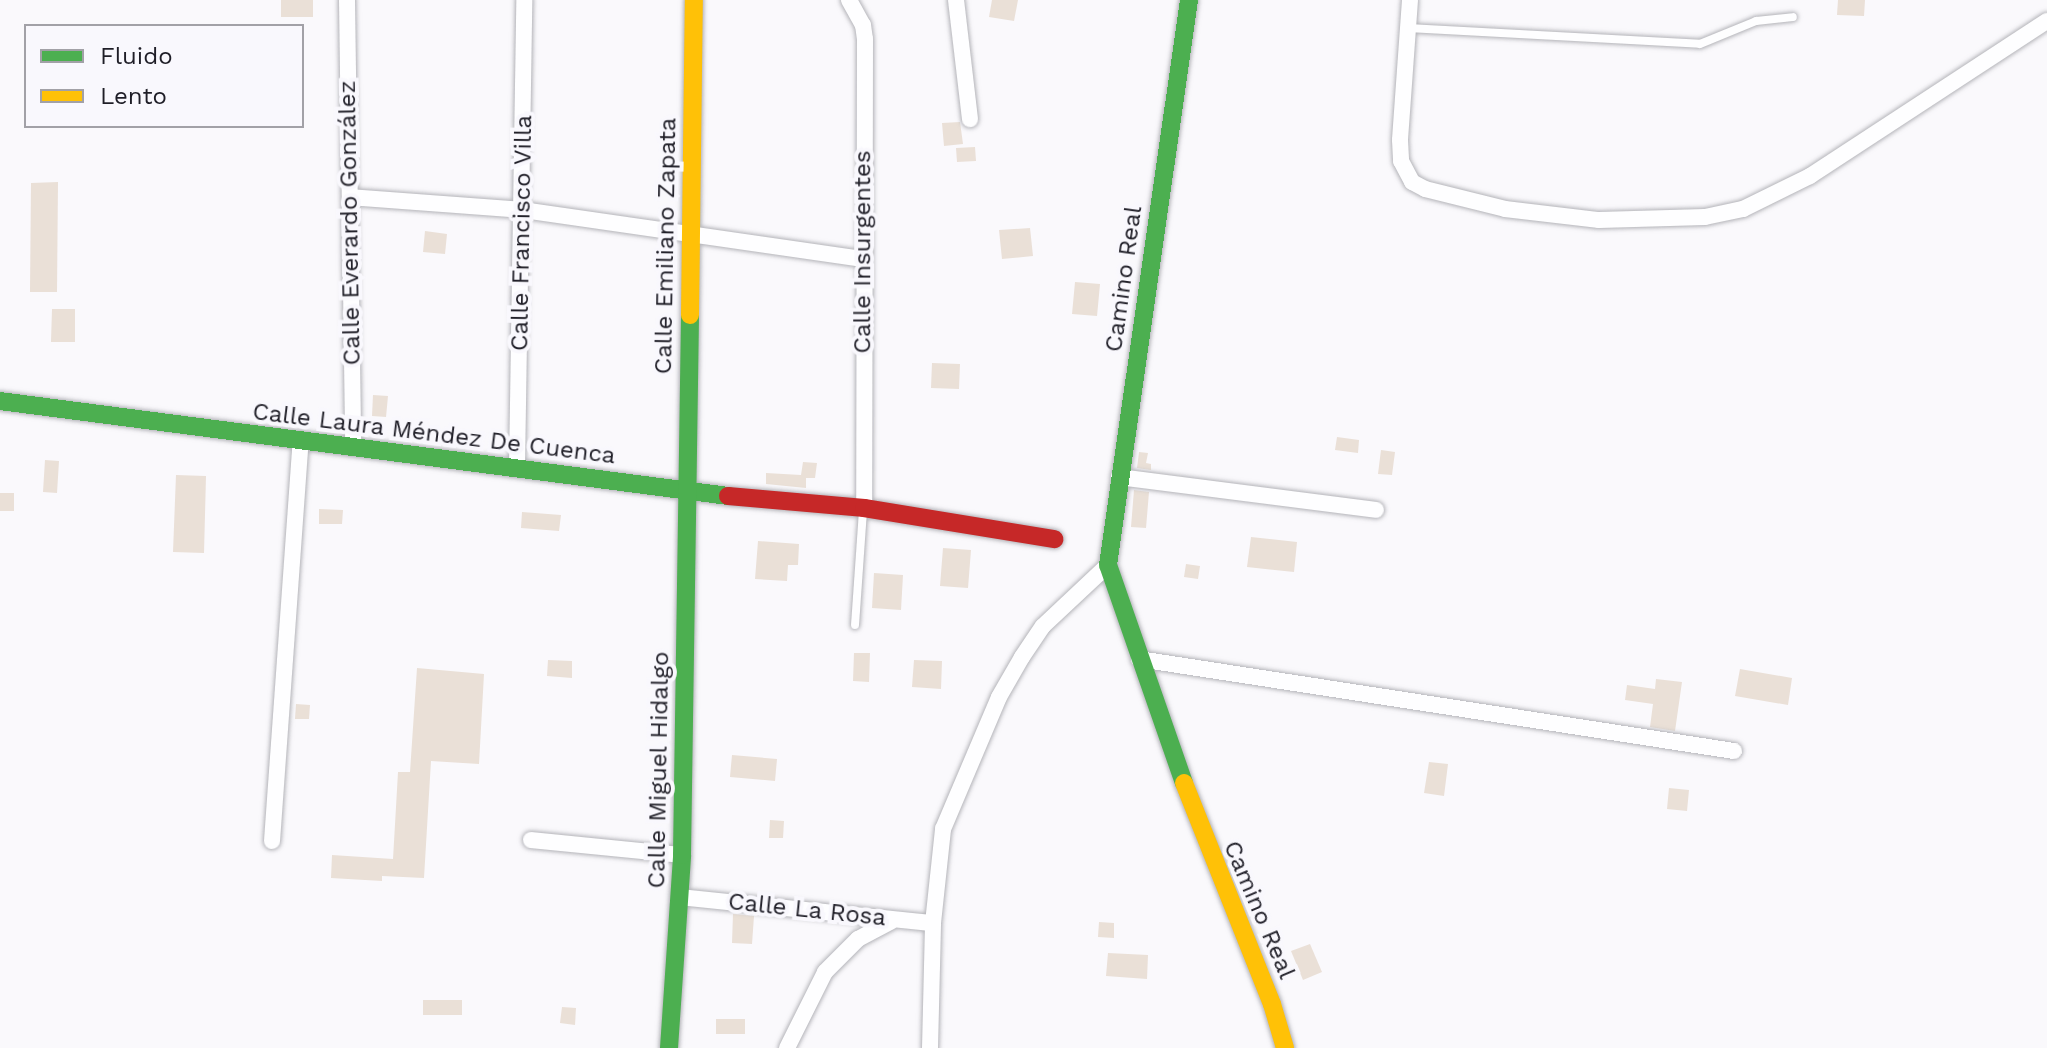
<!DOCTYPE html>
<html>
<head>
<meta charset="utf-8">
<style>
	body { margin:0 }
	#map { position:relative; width:2047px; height:1048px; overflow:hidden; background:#faf9fc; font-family:"Work Sans",sans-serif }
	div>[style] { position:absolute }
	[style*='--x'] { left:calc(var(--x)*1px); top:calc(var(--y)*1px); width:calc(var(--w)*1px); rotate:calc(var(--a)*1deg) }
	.building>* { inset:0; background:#eae0d7 }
	.roads { filter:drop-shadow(0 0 2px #b4b4b9) drop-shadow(0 0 2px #b4b4b9) }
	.lane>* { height:8px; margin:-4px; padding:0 4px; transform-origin:4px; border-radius:4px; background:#fefeff }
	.street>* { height:16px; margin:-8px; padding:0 8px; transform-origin:8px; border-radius:8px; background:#fefeff }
	.fast>* { height:18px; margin:-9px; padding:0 9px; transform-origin:9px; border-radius:9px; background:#4caf50 }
	.slow>* { height:18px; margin:-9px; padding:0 9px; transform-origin:9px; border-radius:9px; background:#ffc107 }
	.jam>* { height:18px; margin:-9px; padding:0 9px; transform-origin:9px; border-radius:9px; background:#c62828 }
	span { translate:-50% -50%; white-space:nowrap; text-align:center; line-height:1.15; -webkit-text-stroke:8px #f9f8fd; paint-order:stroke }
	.street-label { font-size:24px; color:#1f1e27 }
	.legend { position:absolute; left:24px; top:24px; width:280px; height:104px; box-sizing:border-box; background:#f9f8fd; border:2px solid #a2a1a7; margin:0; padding:10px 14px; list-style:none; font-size:24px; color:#1f1e27 }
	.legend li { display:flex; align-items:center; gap:16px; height:40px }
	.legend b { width:40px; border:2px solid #a2a1a7 }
</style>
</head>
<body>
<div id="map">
	<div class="building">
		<div style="clip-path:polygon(281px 0,313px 0,313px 17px,281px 17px)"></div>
		<div style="clip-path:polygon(992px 0,1018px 0,1014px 21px,989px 17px)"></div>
		<div style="clip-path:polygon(1838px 0,1865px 0,1864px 16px,1837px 15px)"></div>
		<div style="clip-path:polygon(960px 122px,963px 144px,944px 146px,942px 123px)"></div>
		<div style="clip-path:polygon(975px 147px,976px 161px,957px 162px,956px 148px)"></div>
		<div style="clip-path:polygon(58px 182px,57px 292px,30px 292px,31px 183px)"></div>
		<div style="clip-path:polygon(1030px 228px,1033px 256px,1002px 259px,999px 230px)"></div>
		<div style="clip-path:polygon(425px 231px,447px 234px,445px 254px,423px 252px)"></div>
		<div style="clip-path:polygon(1075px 282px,1100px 284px,1097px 316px,1072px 314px)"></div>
		<div style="clip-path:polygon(52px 309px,75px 309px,75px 342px,51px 342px)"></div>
		<div style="clip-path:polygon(932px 363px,960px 364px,959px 389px,931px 388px)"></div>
		<div style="clip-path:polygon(373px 395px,388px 396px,386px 417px,372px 416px)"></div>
		<div style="clip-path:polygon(1337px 437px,1359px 440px,1358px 453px,1335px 450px)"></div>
		<div style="clip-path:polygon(1381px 450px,1395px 452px,1392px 475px,1378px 474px)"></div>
		<div style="clip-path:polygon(1139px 452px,1148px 453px,1146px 463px,1151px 464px,1151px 470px,1137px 468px)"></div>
		<div style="clip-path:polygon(45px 460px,59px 461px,57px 493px,43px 492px)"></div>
		<div style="clip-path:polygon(803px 462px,817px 463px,815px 478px,806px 478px,806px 488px,766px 484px,766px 473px,801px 475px)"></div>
		<div style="clip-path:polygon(176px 475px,206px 476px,204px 553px,173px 552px)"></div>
		<div style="clip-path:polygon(1134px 490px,1149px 492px,1146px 528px,1131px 527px)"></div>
		<div style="clip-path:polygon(0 493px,14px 493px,14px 511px,0 511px)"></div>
		<div style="clip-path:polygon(319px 509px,343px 510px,342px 524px,319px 524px)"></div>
		<div style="clip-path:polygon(522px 512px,561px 515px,559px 531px,521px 528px)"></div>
		<div style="clip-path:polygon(1251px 537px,1297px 542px,1294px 572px,1247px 567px)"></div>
		<div style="clip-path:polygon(758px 541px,799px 544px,798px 565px,788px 565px,787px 581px,755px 579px)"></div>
		<div style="clip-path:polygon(943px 548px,971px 550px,968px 588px,940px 586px)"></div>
		<div style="clip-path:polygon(1186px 564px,1200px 566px,1198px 579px,1184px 577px)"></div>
		<div style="clip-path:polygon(874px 573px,903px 575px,901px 610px,872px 608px)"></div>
		<div style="clip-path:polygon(854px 653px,870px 653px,869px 682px,853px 681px)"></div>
		<div style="clip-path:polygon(548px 660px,572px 661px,572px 678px,547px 676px)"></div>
		<div style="clip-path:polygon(914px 660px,942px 661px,941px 689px,912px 687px)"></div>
		<div style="clip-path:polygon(417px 668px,484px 674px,479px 764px,431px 761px,424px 878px,382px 876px,382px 881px,331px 878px,332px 855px,393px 859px,398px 772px,410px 772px)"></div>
		<div style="clip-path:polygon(1740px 669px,1792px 678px,1788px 705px,1735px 696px)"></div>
		<div style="clip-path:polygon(1656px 679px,1682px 682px,1675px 731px,1650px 727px,1653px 704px,1625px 700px,1627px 685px,1655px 689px)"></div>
		<div style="clip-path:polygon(296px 704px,310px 705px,309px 719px,295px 719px)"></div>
		<div style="clip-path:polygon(732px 755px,777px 759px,775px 781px,730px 777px)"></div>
		<div style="clip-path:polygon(1429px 762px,1448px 764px,1444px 796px,1424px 793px)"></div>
		<div style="clip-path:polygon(1669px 788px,1689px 790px,1687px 811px,1667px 809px)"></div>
		<div style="clip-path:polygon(770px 820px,784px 821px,783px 838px,769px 838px)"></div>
		<div style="clip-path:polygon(733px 914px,754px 916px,752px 944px,732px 943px)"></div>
		<div style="clip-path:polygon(1099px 922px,1114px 923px,1114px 938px,1098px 937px)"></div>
		<div style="clip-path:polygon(1310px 944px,1322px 972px,1303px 980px,1291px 951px)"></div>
		<div style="clip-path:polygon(1108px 953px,1148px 955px,1147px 979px,1106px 976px)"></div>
		<div style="clip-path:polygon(423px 1000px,462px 1000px,462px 1015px,423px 1015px)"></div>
		<div style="clip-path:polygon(562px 1007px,576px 1008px,575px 1025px,560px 1023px)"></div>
		<div style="clip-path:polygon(716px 1019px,745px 1019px,745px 1034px,716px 1034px)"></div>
	</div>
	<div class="roads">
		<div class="lane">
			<div style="--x:1408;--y:28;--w:292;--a:3.1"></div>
			<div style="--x:1700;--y:44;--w:61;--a:-22.3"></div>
			<div style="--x:1756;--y:21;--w:37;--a:-6"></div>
			<div style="--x:855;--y:625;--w:115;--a:-86"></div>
		</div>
		<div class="street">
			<div style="--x:347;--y:0;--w:446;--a:89.2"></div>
			<div style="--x:849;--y:0;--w:29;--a:61"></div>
			<div style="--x:863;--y:25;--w:14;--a:82"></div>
			<div style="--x:865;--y:39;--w:469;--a:90.1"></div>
			<div style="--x:956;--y:0;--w:120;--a:83.3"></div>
			<div style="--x:1410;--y:0;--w:140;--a:94.1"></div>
			<div style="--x:1400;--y:140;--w:21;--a:87"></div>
			<div style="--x:1401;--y:161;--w:24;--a:62"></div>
			<div style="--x:1412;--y:182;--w:15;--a:28"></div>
			<div style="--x:1425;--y:189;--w:82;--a:14"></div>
			<div style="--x:1505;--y:209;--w:95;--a:6.7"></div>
			<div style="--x:1599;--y:220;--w:106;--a:-1.6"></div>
			<div style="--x:1705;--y:217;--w:39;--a:-12"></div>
			<div style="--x:1743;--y:209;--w:75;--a:-26.2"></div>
			<div style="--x:1810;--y:176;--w:283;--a:-33.2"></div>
			<div style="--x:350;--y:197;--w:173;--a:4.3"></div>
			<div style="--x:523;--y:210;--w:343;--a:8.2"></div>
			<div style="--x:517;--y:467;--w:467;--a:-89.1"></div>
			<div style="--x:1119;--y:477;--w:259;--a:7.3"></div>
			<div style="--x:1139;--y:659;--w:602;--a:8.79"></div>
			<div style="--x:531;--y:840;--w:152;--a:5.7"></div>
			<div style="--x:272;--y:841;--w:401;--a:-85.9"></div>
			<div style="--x:680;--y:897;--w:254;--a:5.9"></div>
			<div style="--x:787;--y:1048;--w:85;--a:-63.4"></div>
			<div style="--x:825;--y:972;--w:47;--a:-45"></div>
			<div style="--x:858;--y:939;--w:38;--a:-28"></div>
			<div style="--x:930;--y:1048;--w:125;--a:-88.6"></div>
			<div style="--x:933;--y:923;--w:95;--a:-83.9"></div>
			<div style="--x:943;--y:829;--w:143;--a:-67"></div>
			<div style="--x:999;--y:697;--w:46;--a:-60.1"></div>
			<div style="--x:1022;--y:657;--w:37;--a:-56"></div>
			<div style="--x:1043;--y:626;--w:89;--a:-43.2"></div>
		</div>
		<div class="fast">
			<div style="--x:0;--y:401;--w:734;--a:7.43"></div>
			<div style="--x:1184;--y:783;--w:231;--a:-109.2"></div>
			<div style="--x:1108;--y:565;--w:571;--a:-81.84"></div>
			<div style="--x:669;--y:1048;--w:193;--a:-86.1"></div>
			<div style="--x:682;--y:855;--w:540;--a:-89.15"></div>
		</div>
		<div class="slow">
			<div style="--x:690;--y:315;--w:315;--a:-89.3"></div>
			<div style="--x:1184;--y:783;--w:238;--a:68.3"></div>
			<div style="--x:1272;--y:1004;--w:46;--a:73.5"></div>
		</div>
		<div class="jam">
			<div style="--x:728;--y:496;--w:137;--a:5"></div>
			<div style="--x:864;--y:508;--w:193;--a:9.3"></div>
		</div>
	</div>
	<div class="street-label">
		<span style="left:350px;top:223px;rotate:-91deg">Calle Everardo González</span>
		<span style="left:522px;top:233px;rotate:-89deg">Calle Francisco Villa</span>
		<span style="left:666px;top:246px;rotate:-89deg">Calle Emiliano Zapata</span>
		<span style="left:863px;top:252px;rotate:-90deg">Calle Insurgentes</span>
		<span style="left:1124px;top:279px;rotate:-82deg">Camino Real</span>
		<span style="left:434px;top:434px;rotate:7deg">Calle Laura Méndez De Cuenca</span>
		<span style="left:659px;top:770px;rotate:-89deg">Calle Miguel Hidalgo</span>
		<span style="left:807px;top:910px;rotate:6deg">Calle La Rosa</span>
		<span style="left:1259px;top:910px;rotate:67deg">Camino Real</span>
	</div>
	<ul class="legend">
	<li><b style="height:10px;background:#4caf50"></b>Fluido</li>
	<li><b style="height:10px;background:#ffc107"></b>Lento</li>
	</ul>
</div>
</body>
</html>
